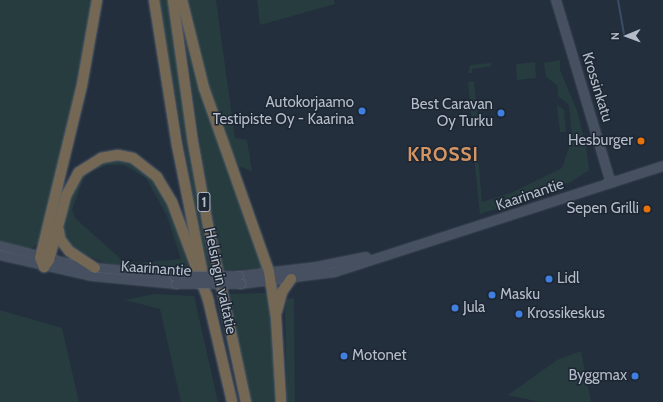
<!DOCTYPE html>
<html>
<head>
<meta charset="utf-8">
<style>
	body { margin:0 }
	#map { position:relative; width:663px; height:402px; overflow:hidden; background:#242f3e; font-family:Cabin,sans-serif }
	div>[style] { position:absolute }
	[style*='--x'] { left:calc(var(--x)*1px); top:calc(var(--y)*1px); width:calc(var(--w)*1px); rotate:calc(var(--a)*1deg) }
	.green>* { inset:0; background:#263c3f }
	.stream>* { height:2px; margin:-1px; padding:0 1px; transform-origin:1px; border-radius:1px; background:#394c67 }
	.roads { filter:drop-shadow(0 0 1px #565f6c) drop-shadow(0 0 1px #565f6c) }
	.secondary>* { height:8px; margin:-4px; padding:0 4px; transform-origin:4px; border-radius:4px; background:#465061 }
	.highway>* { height:10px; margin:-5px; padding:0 5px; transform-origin:5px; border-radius:5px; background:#746855 }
	.bridges { filter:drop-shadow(0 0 1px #565f6c) drop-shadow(0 0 1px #565f6c) }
	.secondary-bridge>* { height:8px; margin:-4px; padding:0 4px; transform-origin:4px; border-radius:4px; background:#465061 }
	.dots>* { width:11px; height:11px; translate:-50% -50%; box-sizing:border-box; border:2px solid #1d2633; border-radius:50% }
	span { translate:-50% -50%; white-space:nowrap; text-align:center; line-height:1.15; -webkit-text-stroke:3px #1d2633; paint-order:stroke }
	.shield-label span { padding:1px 3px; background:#1d2633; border:1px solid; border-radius:3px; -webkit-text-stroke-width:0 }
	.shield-label { font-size:14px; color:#b4bcc9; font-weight:700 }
	.street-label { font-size:15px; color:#b4bcc9 }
	.poi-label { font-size:15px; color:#b4bcc9 }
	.right { translate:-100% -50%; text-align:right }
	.left { translate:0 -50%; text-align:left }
	.district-label { font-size:19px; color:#d59563; font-weight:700; letter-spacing:1px }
	.north { position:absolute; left:607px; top:16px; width:40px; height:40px; -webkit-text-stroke:3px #1d2633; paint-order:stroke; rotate:269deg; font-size:11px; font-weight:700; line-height:16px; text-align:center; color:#b4bcc9 }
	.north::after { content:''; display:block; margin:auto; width:14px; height:18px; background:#b4bcc9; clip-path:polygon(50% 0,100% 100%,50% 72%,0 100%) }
</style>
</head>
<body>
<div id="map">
	<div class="green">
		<div style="clip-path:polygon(0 0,92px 0,82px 64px,58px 171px,38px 243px,31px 249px,0 241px)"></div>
		<div style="clip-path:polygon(159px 0,169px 0,210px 271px,206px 271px)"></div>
		<div style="clip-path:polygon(187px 0,216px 0,235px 138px,247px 140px,252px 171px,235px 165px,193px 34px)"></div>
		<div style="clip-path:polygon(257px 0,334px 0,335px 4px,260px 25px)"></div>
		<div style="clip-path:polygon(183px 24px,185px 24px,262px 268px,223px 271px,202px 157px)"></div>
		<div style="clip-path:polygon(560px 60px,560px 70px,578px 113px,587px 152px,589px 170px,571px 182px,562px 185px,562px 188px,480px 214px,473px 146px,477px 146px,482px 202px,511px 193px,562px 168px,572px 138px,569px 105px,558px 96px,557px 85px,546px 77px,544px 63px)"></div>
		<div style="clip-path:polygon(535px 62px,536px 78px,517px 80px,516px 64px)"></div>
		<div style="clip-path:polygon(491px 63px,491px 66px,472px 69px,472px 73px,468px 73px,470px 65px)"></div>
		<div style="clip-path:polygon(474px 81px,478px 121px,472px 122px,468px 82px)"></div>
		<div style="clip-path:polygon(557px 105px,564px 110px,566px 132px,560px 132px)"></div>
		<div style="clip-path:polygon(evenodd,116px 159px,131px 161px,152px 178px,169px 204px,190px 271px,166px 272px,105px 263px,73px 249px,64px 237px,63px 222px,79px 180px,94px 164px,116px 159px,107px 165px,124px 165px,146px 178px,167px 216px,181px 259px,137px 263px,123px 261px,75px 218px,72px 210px,83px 180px,89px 172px,107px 165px)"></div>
		<div style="clip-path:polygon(270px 293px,278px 402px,252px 402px,227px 294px)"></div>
		<div style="clip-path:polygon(154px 294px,194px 296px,218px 402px,181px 402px,160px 309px,125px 300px)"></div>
		<div style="clip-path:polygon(294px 298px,295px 402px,287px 402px,285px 309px,287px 299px)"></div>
		<div style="clip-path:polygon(0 310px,62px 328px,79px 402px,0 402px)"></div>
		<div style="clip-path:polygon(581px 351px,591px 402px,540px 402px,508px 395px,557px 360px)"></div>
	</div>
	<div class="stream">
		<div style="--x:618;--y:0;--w:34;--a:80"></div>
	</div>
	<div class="roads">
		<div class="secondary">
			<div style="--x:556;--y:0;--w:191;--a:73.3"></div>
			<div style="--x:0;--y:246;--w:81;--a:14.4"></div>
			<div style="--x:78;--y:266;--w:97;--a:5.9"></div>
			<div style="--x:0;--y:255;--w:93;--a:13"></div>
			<div style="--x:91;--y:276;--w:85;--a:5.4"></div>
			<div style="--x:239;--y:276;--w:78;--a:-6.7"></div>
			<div style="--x:316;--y:267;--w:51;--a:-11.3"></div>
			<div style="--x:241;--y:284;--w:95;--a:-7.3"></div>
			<div style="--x:335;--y:272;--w:345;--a:-17.9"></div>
		</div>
		<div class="highway">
			<div style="--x:97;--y:0;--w:86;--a:100"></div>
			<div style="--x:82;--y:85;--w:178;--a:103.6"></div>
			<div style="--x:40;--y:258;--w:10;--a:66"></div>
			<div style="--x:44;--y:267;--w:9;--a:-54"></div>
			<div style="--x:49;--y:260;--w:66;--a:-75.1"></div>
			<div style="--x:66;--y:196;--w:27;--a:-62"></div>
			<div style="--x:79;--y:172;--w:26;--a:-32"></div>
			<div style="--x:101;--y:158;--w:17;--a:-10"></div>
			<div style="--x:118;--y:155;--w:15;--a:11"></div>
			<div style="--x:133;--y:158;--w:31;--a:38"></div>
			<div style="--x:157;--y:177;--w:29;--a:59"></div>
			<div style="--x:172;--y:202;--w:107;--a:69.7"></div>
			<div style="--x:154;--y:0;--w:147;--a:81"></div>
			<div style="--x:177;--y:145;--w:127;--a:78.7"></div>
			<div style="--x:173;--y:0;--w:143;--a:82"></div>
			<div style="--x:193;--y:142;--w:84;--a:79.8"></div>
			<div style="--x:208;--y:225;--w:181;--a:77.9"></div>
			<div style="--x:182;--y:0;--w:91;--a:76"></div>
			<div style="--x:204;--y:88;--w:195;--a:70.5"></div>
			<div style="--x:269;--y:272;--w:46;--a:81.2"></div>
			<div style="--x:276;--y:317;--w:85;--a:86.6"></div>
			<div style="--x:59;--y:231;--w:8;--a:83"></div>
			<div style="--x:60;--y:239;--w:15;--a:53"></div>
			<div style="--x:69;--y:251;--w:31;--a:33"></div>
			<div style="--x:207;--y:295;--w:110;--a:76.8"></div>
			<div style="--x:277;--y:311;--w:20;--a:-75"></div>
			<div style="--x:282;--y:292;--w:16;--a:-55"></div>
		</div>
	</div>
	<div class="bridges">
		<div class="secondary-bridge">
			<div style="--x:174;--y:276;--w:65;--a:0"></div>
			<div style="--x:176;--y:284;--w:65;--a:0"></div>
		</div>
	</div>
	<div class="dots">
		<div style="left:362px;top:111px;background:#3f7fe0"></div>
		<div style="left:501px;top:113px;background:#3f7fe0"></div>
		<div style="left:641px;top:141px;background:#e8710a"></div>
		<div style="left:647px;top:209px;background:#e8710a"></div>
		<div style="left:549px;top:279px;background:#3f7fe0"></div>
		<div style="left:492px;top:295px;background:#3f7fe0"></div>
		<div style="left:455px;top:308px;background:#3f7fe0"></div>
		<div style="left:519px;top:314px;background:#3f7fe0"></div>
		<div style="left:344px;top:356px;background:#3f7fe0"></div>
		<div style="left:635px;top:376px;background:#3f7fe0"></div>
	</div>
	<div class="shield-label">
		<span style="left:204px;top:202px">1</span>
	</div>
	<div class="street-label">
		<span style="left:597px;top:87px;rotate:73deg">Krossinkatu</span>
		<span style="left:530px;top:195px;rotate:-19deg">Kaarinantie</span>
		<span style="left:156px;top:269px;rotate:4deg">Kaarinantie</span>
		<span style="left:220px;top:281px;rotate:78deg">Helsingin valtatie</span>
	</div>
	<div class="poi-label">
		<span class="right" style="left:354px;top:111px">Autokorjaamo<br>Testipiste Oy - Kaarina</span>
		<span class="right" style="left:493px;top:113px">Best Caravan<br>Oy Turku</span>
		<span class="right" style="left:633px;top:141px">Hesburger</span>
		<span class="right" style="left:639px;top:209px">Sepen Grilli</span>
		<span class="left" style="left:557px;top:279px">Lidl</span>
		<span class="left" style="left:500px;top:295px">Masku</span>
		<span class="left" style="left:463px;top:308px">Jula</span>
		<span class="left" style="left:527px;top:314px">Krossikeskus</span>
		<span class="left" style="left:352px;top:356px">Motonet</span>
		<span class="right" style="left:627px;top:376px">Byggmax</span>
	</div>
	<div class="district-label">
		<span style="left:443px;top:155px">KROSSI</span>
	</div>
	<div class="north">N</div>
</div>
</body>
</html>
